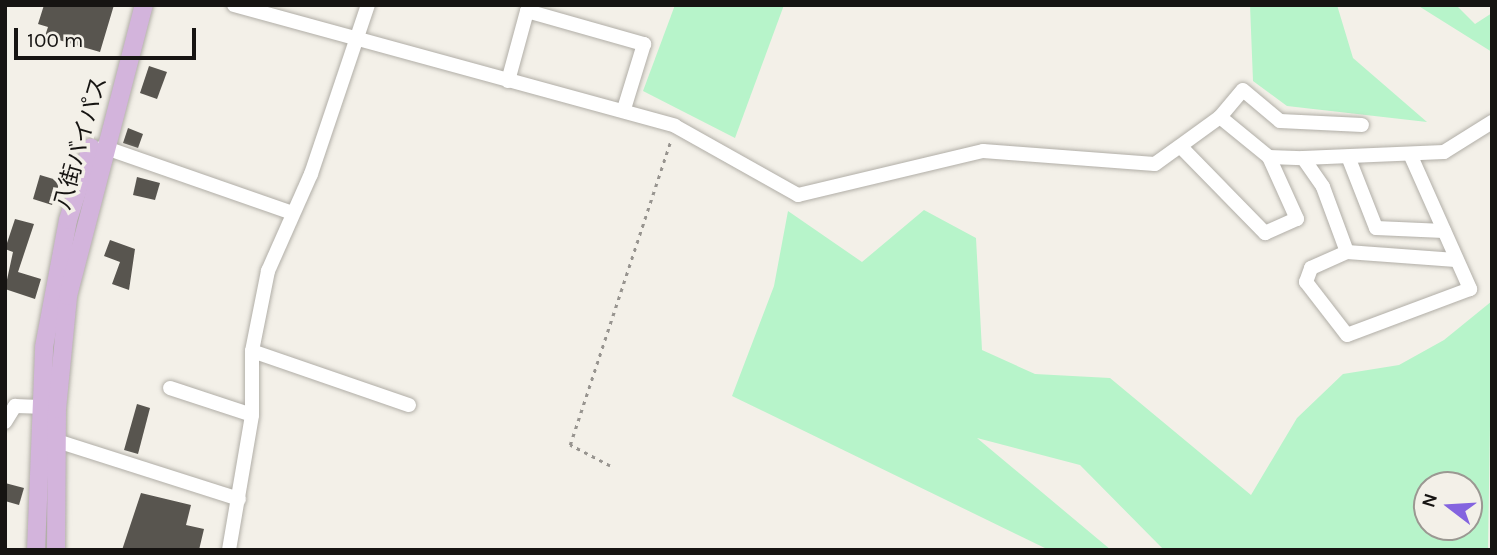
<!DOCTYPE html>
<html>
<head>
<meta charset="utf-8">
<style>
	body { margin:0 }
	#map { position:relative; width:1497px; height:555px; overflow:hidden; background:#f3f0e8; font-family:Karla,"Noto Sans JP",sans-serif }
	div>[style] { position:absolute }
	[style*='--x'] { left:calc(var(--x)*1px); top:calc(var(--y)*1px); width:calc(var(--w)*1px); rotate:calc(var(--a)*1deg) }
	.green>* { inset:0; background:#b7f4ca }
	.building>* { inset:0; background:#58554f }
	.path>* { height:2.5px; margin-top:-1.25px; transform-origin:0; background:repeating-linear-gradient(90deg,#97948f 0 3.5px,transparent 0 8.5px) }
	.roads { filter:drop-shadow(0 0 2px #b1aea7) drop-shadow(0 0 2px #b1aea7) }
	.minor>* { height:14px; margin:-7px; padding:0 7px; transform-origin:7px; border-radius:7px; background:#fff }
	.major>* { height:18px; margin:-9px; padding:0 9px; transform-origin:9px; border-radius:9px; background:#d3b4dc }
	span { translate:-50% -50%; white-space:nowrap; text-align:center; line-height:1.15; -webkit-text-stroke:7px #f3f0e8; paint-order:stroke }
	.street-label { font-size:23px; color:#161412 }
	.frame { position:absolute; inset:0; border:7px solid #161412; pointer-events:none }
	.north { position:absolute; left:1413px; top:471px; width:70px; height:70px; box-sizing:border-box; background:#f3f0e8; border:2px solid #9b9892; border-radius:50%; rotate:287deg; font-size:19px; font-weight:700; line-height:28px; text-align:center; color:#161412 }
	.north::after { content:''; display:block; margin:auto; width:24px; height:32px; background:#8464df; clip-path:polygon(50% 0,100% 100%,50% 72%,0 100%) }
	.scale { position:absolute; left:14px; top:28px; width:182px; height:32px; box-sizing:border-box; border:4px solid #161412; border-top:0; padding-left:9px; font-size:21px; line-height:24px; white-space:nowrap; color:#161412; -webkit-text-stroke:5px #f3f0e8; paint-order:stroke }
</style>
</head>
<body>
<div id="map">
	<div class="green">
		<div style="clip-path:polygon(675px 5px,784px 5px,735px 138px,643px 91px)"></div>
		<div style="clip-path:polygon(1250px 5px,1337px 5px,1353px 58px,1427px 122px,1287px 106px,1253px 81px)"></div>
		<div style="clip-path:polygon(1417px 5px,1456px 5px,1475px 24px,1492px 13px,1492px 52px)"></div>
		<div style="clip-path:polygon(evenodd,924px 210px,976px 238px,982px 350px,1035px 374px,1110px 378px,1251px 495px,1297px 418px,1343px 374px,1399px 365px,1444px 340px,1492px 301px,1488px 550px,1164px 550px,1080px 465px,977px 438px,1111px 550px,1049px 550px,732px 396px,774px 286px,788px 211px,862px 262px,924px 210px,1427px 485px,1469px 485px,1469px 527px,1427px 527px,1427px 485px)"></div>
	</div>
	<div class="building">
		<div style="clip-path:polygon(44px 5px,114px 5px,100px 52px,45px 36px,48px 27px,38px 24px)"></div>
		<div style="clip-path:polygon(149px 66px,167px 72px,157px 99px,140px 93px)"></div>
		<div style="clip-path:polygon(128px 128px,143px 134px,138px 148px,123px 143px)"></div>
		<div style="clip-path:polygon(40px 175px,60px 181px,52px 205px,33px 199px)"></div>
		<div style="clip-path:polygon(137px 177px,160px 183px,155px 200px,133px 195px)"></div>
		<div style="clip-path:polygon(15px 219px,34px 224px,18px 272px,41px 279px,35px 299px,5px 289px,13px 252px,5px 249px)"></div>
		<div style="clip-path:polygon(110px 240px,135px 249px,129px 290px,112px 284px,120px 262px,104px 256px)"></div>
		<div style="clip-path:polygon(137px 404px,150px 408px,138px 454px,124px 450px)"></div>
		<div style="clip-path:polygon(5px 483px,24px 488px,19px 505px,5px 501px)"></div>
		<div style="clip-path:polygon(141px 493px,191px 505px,186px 525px,204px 529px,199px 550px,122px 550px)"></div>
	</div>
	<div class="path">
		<div style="--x:610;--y:466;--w:45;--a:-152.3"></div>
		<div style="--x:570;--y:445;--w:322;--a:-71.7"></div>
	</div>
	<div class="roads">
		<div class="minor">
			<div style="--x:234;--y:5;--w:457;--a:15.3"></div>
			<div style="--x:675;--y:126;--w:141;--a:29.3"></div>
			<div style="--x:798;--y:195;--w:190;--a:-13.4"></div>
			<div style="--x:983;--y:151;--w:172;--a:4.3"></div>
			<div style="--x:1155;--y:164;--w:80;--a:-35.9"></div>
			<div style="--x:1220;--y:117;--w:35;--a:-50"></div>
			<div style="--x:1243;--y:90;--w:48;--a:40"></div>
			<div style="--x:1280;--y:121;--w:82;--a:2.8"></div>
			<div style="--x:508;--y:81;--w:73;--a:-74.8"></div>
			<div style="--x:527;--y:11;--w:122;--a:15.8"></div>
			<div style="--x:644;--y:44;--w:68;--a:107.1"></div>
			<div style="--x:1220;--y:117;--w:63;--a:39.2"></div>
			<div style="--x:1269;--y:157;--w:34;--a:2"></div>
			<div style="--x:1303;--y:158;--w:141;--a:-2.4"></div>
			<div style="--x:1444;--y:152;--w:57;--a:-32"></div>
			<div style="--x:103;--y:147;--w:200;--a:19.2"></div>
			<div style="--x:1182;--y:148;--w:119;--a:45.7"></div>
			<div style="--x:1265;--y:233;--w:35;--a:-24"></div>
			<div style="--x:1297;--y:219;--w:68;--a:-114.3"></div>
			<div style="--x:1410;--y:154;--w:148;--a:66"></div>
			<div style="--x:1470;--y:289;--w:131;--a:159.5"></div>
			<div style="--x:1347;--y:335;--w:67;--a:-127.7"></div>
			<div style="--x:1306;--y:282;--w:15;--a:-70"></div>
			<div style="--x:1311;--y:268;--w:39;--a:-24"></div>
			<div style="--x:1347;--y:252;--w:109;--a:4.2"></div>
			<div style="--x:1303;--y:158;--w:35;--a:55"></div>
			<div style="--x:1323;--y:187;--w:69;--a:69.7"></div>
			<div style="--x:1349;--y:159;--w:74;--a:68.6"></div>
			<div style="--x:1376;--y:228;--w:68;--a:2.5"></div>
			<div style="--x:252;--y:351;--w:166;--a:19"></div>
			<div style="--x:170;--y:388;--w:86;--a:18.2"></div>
			<div style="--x:5;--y:422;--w:19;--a:-58"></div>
			<div style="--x:15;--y:406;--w:25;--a:2"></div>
			<div style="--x:57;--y:441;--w:191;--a:17.7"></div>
			<div style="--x:229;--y:550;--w:137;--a:-80.3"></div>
			<div style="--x:252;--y:415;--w:64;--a:-90"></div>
			<div style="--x:252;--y:351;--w:82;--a:-78.7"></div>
			<div style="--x:268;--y:271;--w:106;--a:-66.1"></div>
			<div style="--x:311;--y:174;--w:178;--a:-71.4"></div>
		</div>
		<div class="major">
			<div style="--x:36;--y:550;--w:203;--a:-87.7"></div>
			<div style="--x:44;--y:347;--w:129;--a:-79.3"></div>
			<div style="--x:68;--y:220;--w:76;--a:-72.3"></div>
			<div style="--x:56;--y:550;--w:141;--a:-89.6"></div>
			<div style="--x:57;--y:409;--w:114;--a:-84.4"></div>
			<div style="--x:68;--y:296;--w:301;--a:-75.4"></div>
		</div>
	</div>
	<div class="street-label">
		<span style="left:81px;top:143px;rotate:-74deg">八街バイパス</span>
	</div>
	<div class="frame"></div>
	<div class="north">N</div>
	<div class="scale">100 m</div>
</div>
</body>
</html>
